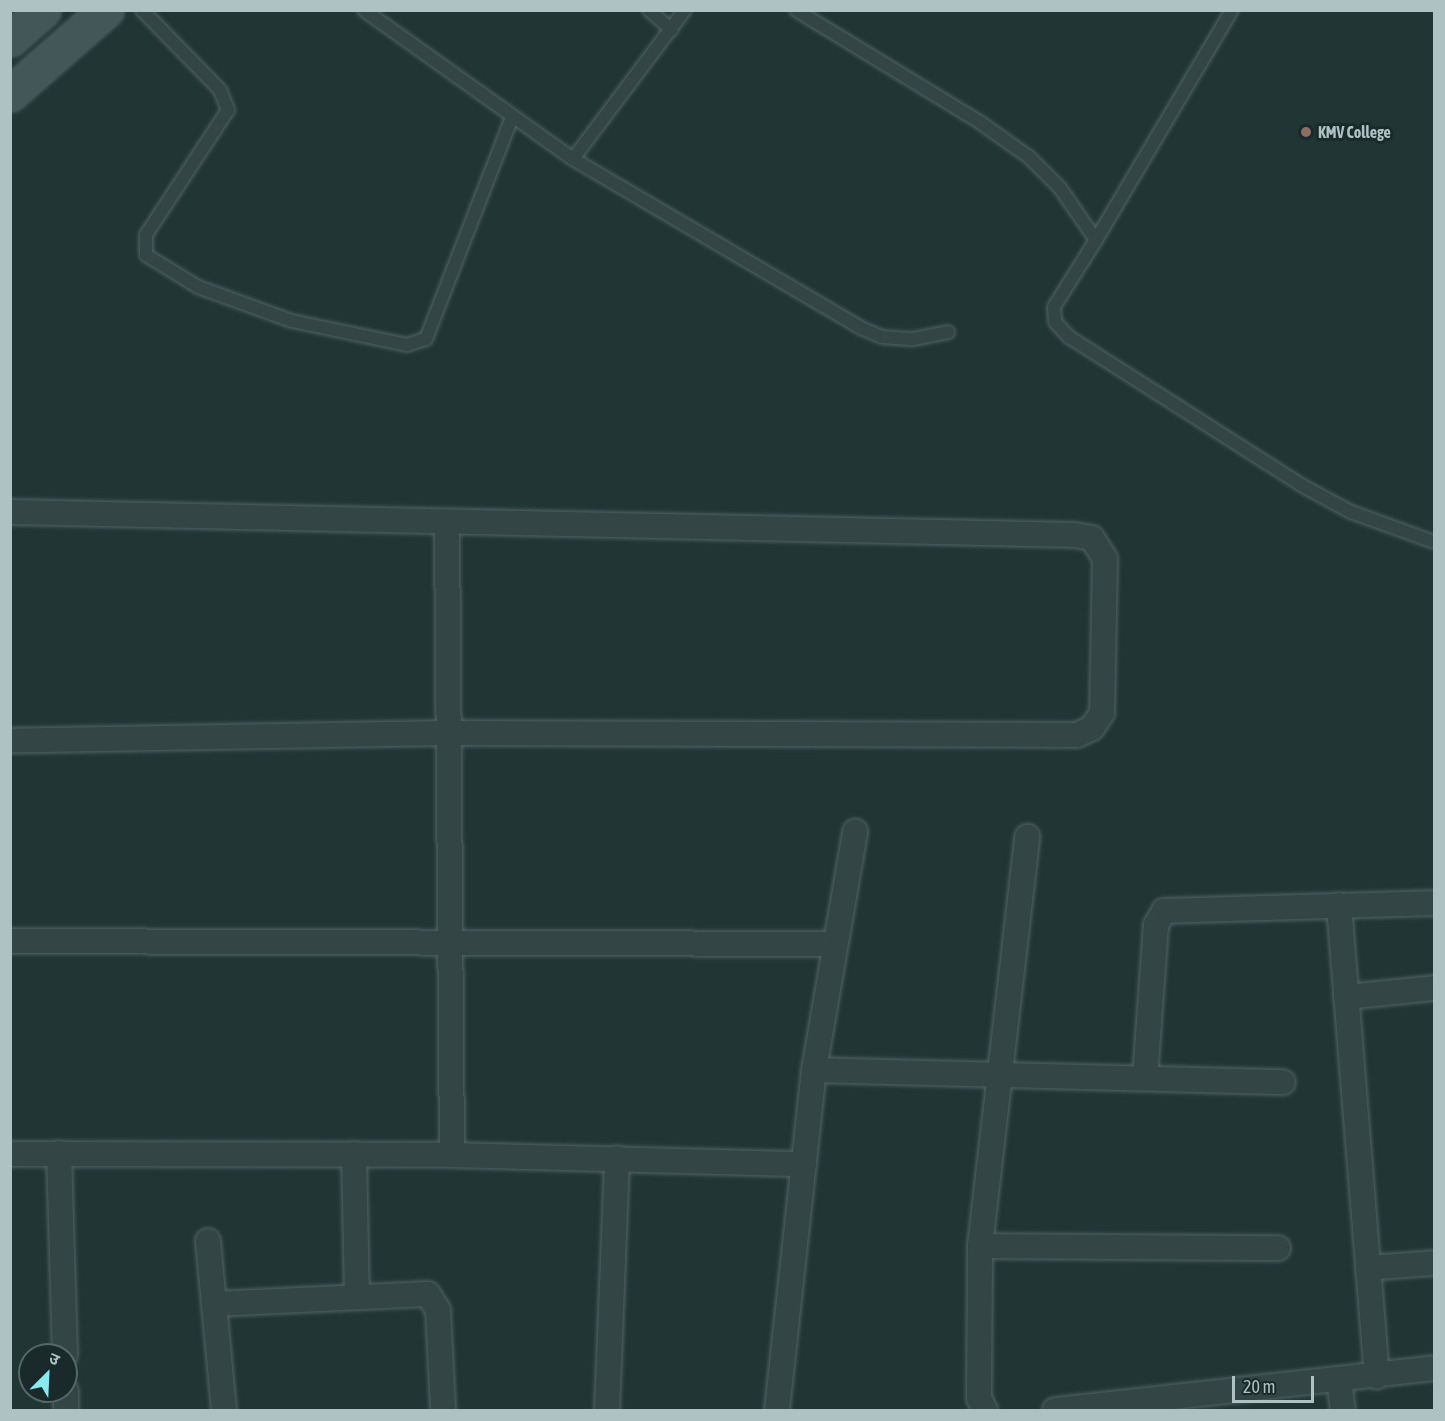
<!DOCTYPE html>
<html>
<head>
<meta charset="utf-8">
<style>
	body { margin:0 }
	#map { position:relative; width:1445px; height:1421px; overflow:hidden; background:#213535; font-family:"Asap Condensed","Noto Sans Devanagari",sans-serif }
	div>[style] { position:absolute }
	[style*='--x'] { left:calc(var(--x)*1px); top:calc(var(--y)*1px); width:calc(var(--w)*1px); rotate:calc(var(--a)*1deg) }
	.roads { filter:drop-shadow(0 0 2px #526364) drop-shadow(0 0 2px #526364) }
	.service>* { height:12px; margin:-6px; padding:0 6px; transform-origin:6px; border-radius:6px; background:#344546 }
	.minor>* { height:24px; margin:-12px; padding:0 12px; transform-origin:12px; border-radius:12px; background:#344546 }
	.secondary>* { height:33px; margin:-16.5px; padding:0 16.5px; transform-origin:16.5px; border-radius:16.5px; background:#435758 }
	.dots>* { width:16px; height:16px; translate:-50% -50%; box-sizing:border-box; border:3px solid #1a2a2a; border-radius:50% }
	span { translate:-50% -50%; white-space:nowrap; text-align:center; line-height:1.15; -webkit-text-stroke:6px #1a2a2a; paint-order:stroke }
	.poi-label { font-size:16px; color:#afc2c3; font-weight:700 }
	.left { translate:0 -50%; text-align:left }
	.frame { position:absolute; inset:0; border:12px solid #afc2c3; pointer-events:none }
	.north { position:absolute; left:18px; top:1343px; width:60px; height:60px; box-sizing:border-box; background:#1a2a2a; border:2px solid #566767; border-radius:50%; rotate:24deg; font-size:16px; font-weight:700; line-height:24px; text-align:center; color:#afc2c3 }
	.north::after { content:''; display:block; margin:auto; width:21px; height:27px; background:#87eaef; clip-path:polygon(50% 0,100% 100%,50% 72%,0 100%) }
	.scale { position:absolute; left:1232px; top:1376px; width:82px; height:27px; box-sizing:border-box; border:3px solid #afc2c3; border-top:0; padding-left:8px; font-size:18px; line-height:21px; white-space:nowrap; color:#afc2c3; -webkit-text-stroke:4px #1a2a2a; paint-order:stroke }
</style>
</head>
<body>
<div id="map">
	<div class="roads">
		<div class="service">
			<div style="--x:142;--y:10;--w:112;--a:45.7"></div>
			<div style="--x:220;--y:90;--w:22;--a:68"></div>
			<div style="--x:228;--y:110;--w:149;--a:123.3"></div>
			<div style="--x:146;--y:235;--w:20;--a:90"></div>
			<div style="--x:146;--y:255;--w:61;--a:31.6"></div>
			<div style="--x:198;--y:287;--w:100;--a:19.9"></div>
			<div style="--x:292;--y:321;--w:117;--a:11.8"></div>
			<div style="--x:407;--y:345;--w:20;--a:-18"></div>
			<div style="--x:426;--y:339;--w:238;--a:-68.8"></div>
			<div style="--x:364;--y:10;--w:257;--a:35.5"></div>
			<div style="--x:573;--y:159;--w:186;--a:-53.1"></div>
			<div style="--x:649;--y:10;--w:30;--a:41"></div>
			<div style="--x:796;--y:10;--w:217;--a:31.4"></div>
			<div style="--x:981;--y:123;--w:59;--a:35.3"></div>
			<div style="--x:1029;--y:157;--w:44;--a:45"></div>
			<div style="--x:1060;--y:188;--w:63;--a:55.3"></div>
			<div style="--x:1096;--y:240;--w:79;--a:122.1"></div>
			<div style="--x:1054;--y:307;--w:15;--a:86"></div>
			<div style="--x:1055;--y:322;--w:21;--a:47"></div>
			<div style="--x:1069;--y:337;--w:275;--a:32.5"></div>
			<div style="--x:1301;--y:485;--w:57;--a:28.4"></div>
			<div style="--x:1351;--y:512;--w:88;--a:19.9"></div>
			<div style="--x:573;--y:159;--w:334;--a:30.4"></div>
			<div style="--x:861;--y:328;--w:23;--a:23"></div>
			<div style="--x:882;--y:337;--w:31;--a:4"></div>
			<div style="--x:913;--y:339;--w:36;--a:-11"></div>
			<div style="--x:1096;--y:240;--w:267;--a:-59.4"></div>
		</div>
		<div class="minor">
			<div style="--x:10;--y:512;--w:1065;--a:1.24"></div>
			<div style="--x:1075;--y:535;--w:17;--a:10"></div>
			<div style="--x:1092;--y:538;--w:25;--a:58"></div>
			<div style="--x:1105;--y:559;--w:154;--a:91.1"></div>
			<div style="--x:1102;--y:713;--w:18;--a:124"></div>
			<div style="--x:1092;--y:728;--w:17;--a:155"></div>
			<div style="--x:1077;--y:735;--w:630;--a:-179.82"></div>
			<div style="--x:447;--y:733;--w:437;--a:179"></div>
			<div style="--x:447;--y:522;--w:633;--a:89.55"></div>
			<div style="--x:1339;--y:905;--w:473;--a:85.4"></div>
			<div style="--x:10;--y:941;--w:822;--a:0.21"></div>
			<div style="--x:1346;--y:997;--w:88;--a:-5.8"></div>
			<div style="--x:814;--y:1070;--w:469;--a:1.5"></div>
			<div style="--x:1145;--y:1078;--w:153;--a:-85.9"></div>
			<div style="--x:1156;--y:925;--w:16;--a:-60"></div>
			<div style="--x:1164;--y:911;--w:270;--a:-1.7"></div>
			<div style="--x:59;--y:1153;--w:202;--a:88.3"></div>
			<div style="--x:10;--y:1154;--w:442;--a:0.1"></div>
			<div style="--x:452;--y:1155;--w:352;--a:1.5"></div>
			<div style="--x:354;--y:1154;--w:140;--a:88.8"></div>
			<div style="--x:208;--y:1241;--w:170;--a:84.6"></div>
			<div style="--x:980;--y:1246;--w:298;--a:0.4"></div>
			<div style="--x:1368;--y:1268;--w:66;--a:-4.3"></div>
			<div style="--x:214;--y:1304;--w:214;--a:-2.7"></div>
			<div style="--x:428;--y:1294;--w:19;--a:58"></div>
			<div style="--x:438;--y:1310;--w:100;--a:87.1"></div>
			<div style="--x:1339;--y:1379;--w:31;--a:83"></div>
			<div style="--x:66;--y:1391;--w:19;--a:90"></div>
			<div style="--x:607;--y:1410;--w:252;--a:-87.7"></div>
			<div style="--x:777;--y:1410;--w:342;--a:-83.8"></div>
			<div style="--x:814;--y:1070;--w:242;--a:-80.2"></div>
			<div style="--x:985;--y:1410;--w:13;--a:-117"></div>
			<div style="--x:979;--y:1398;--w:152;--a:-89.6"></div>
			<div style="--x:980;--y:1246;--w:412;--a:-83.4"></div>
			<div style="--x:1055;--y:1410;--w:381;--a:-6.3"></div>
		</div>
		<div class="secondary">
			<div style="--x:10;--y:39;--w:44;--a:-41.3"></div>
			<div style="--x:10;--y:94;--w:128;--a:-41.2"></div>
		</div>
	</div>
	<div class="dots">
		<div style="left:1306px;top:132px;background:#8d6e63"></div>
	</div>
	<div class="poi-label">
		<span class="left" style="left:1318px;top:132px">KMV College</span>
	</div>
	<div class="frame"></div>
	<div class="north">उ</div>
	<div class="scale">20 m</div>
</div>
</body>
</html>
